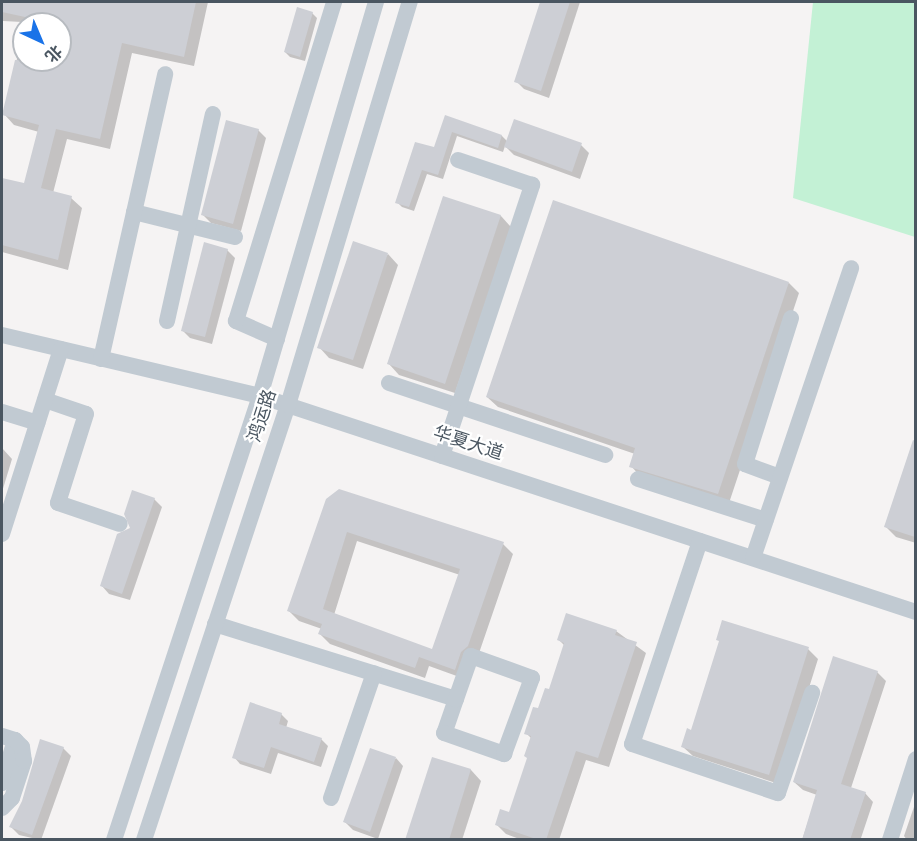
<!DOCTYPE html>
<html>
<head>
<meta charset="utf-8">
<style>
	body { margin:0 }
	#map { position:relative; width:917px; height:841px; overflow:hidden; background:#f5f3f3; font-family:"Source Sans 3","Noto Sans SC",sans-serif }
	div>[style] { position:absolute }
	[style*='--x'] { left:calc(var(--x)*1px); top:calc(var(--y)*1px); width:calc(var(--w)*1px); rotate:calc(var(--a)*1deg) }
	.green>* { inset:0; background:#c3f1d5 }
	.shadow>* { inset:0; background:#0003 }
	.building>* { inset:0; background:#cdcfd5 }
	.minor>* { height:16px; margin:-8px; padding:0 8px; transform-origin:8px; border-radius:8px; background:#c1cad2 }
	span { translate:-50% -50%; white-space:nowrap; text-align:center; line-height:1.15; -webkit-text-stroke:4.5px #fff; paint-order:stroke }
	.street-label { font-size:18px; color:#4a5661 }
	.frame { position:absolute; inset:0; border:3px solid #4a5661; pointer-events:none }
	.north { position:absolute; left:12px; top:12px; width:60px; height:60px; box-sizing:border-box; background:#fff; border:2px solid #b7bbc0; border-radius:50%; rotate:136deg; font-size:16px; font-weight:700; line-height:24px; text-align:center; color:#4a5661 }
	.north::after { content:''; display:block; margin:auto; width:21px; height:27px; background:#1a73e8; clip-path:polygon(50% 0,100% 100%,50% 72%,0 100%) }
</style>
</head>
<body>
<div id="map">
	<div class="green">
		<div style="clip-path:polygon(813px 2px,915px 2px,915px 237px,793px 198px)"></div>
	</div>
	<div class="shadow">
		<div style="clip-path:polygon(2px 2px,208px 2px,194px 66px,132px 53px,110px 149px,67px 139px,53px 193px,71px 198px,82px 208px,68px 270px,2px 252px,2px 180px,25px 185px,39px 132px,14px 125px,4px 114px,24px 29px,24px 60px,60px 60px,60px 24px,3px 21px)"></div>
		<div style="clip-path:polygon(542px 2px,580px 2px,549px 98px,524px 89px,516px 81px)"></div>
		<div style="clip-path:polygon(312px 13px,317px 18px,305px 61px,290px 57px,285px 52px)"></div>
		<div style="clip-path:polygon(446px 117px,502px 136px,508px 142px,515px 121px,581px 145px,589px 153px,580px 179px,514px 155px,505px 146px,503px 152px,457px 136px,443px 179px,427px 174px,414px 211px,402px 207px,397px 202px,435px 149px)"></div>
		<div style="clip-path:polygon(258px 130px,266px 138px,241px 231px,211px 223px,203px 215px)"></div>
		<div style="clip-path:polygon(444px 198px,501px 216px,511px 227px,455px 393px,399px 375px,389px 364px)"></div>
		<div style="clip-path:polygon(227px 250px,235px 258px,212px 344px,190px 338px,182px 330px)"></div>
		<div style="clip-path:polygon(388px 254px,398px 265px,363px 369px,329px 358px,319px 347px)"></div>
		<div style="clip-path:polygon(789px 283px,799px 293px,729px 503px,641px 477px,631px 466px,635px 454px,498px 407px,487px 397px)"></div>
		<div style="clip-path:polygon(916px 441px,916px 543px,896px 537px,886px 527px)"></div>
		<div style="clip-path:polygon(2px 448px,12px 459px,2px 492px)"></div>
		<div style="clip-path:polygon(154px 499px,162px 507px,130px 600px,109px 594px,102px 586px,132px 529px)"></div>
		<div style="clip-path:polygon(evenodd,327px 500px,503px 544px,513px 554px,478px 656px,465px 679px,429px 666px,425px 678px,330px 644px,320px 634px,322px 629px,299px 621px,289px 611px,327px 500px,357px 541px,460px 575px,433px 651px,334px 615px,357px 541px)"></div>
		<div style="clip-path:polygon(723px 622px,808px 649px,818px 659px,779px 784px,693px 756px,683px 747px,692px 732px,720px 642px)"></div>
		<div style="clip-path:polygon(616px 631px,646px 653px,609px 767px,586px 760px,559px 840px,522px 840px,506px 834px,496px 824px,510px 814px,528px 759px,531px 738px,526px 733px,550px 691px,565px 646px,559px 640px)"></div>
		<div style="clip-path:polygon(877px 672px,886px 681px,851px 788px,865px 793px,873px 802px,861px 838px,865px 840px,802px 840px,817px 795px,803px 790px,794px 782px)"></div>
		<div style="clip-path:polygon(281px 714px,288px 721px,286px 728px,321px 739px,328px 746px,321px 767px,278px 753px,271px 774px,240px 764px,234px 757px)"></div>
		<div style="clip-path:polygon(63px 748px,71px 756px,41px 840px,19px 835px,11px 827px)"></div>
		<div style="clip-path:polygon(396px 758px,403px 766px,378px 839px,353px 830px,345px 822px)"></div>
		<div style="clip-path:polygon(433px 759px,471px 770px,481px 781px,462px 840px,406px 840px)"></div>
		<div style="clip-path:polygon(916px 801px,916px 840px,907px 840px,904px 836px)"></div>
	</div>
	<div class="building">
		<div style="clip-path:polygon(2px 2px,196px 2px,184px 57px,122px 43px,100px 139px,56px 129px,41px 188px,72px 196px,58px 260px,2px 245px,2px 178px,24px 183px,39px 125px,2px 115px,15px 60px,60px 60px,60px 24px,24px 24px,25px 17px,2px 12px)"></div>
		<div style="clip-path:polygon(540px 2px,570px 2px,541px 91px,514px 82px)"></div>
		<div style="clip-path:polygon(297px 7px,313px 12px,300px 57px,284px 52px)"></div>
		<div style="clip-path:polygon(445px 115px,502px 135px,498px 148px,452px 132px,438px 175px,422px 170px,409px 207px,395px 203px,415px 142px,434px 147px)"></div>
		<div style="clip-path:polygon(514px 119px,582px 143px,572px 172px,504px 147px)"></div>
		<div style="clip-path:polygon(226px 120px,259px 129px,233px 224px,201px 215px)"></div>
		<div style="clip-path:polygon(443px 196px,501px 215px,445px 384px,387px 364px)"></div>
		<div style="clip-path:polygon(553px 200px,789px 282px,718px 494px,629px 467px,635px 448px,486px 397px)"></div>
		<div style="clip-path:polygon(353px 241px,388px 253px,353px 360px,317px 348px)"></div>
		<div style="clip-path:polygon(204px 242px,228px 249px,205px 337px,181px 331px)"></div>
		<div style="clip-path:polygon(913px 440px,915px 441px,915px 537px,884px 527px)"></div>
		<div style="clip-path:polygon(evenodd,339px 489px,504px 542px,468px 646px,461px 652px,455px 670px,419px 657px,415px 668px,318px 634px,322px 624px,287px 611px,326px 499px,339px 489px,347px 532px,460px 569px,432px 649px,323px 609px,347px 532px)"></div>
		<div style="clip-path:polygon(132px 490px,155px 498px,122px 594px,100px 586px,117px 534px,130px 528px,124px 514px)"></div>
		<div style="clip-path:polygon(566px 613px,617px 630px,615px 635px,637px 642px,598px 758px,576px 751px,546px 840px,539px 840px,495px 825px,500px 809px,509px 812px,527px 758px,524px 756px,531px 736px,524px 734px,533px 707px,538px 708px,545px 688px,549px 689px,564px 643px,557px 640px)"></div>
		<div style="clip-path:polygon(722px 620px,809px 647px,769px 775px,681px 747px,687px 728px,691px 730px,719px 641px,716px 640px)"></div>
		<div style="clip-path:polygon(833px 656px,878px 671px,841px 784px,866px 792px,850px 840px,802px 840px,817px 790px,793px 782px)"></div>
		<div style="clip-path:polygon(250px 702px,282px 713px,279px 724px,322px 738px,314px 762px,271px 747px,264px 768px,232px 758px)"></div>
		<div style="clip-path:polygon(40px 739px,64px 747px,32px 835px,9px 827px,22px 801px)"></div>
		<div style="clip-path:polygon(370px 748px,396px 757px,370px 832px,343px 822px)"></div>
		<div style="clip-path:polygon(432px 757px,471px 769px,449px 840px,405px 840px)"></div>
	</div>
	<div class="minor">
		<div style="--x:134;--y:212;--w:104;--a:13.9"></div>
		<div style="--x:167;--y:321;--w:212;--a:-77.5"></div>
		<div style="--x:2;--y:335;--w:265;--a:13.3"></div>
		<div style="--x:260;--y:396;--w:691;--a:18.23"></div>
		<div style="--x:277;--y:339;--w:45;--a:-156.3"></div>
		<div style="--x:236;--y:321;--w:334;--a:-72.9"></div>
		<div style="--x:101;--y:359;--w:292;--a:-77.3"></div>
		<div style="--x:389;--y:383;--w:228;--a:18.4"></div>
		<div style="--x:45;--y:400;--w:43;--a:18.9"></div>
		<div style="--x:86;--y:414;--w:93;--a:107.5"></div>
		<div style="--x:58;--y:503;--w:65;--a:18.7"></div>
		<div style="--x:2;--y:412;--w:37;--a:17"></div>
		<div style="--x:442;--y:456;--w:286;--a:-71.6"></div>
		<div style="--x:532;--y:185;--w:78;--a:-161.3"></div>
		<div style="--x:780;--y:477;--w:37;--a:-160"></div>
		<div style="--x:745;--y:464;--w:153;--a:-72.5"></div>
		<div style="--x:638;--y:479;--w:134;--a:17.8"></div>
		<div style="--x:2;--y:534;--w:194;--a:-72.3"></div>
		<div style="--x:700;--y:541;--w:214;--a:108.5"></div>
		<div style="--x:632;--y:744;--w:154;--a:18.6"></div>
		<div style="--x:778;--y:793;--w:106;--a:-71.2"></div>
		<div style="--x:753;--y:558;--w:306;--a:-71.3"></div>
		<div style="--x:215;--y:624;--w:252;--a:17.3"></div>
		<div style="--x:456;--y:699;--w:36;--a:109"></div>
		<div style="--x:444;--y:733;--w:64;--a:19.3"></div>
		<div style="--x:504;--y:754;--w:81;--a:-69.8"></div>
		<div style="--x:532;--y:678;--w:65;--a:-160.2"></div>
		<div style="--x:471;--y:656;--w:46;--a:109.2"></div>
		<div style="--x:2;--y:736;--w:14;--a:17"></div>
		<div style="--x:15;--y:740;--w:45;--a:106.8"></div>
		<div style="--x:331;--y:798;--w:132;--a:-71"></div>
		<div style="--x:2;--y:808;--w:14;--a:-45"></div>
		<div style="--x:12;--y:798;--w:39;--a:-72"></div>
		<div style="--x:24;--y:761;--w:14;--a:-98"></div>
		<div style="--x:22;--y:747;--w:10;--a:-135"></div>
		<div style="--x:114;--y:840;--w:467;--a:-71.8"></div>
		<div style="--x:260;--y:396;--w:411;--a:-73.6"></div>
		<div style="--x:144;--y:840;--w:458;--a:-71.7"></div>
		<div style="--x:288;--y:405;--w:421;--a:-73.2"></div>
		<div style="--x:890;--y:840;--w:85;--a:-72.2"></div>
	</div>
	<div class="street-label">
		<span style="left:263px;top:416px;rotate:-72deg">鸿运路</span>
		<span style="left:468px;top:444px;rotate:18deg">华夏大道</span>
	</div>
	<div class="frame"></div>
	<div class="north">北</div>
</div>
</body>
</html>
